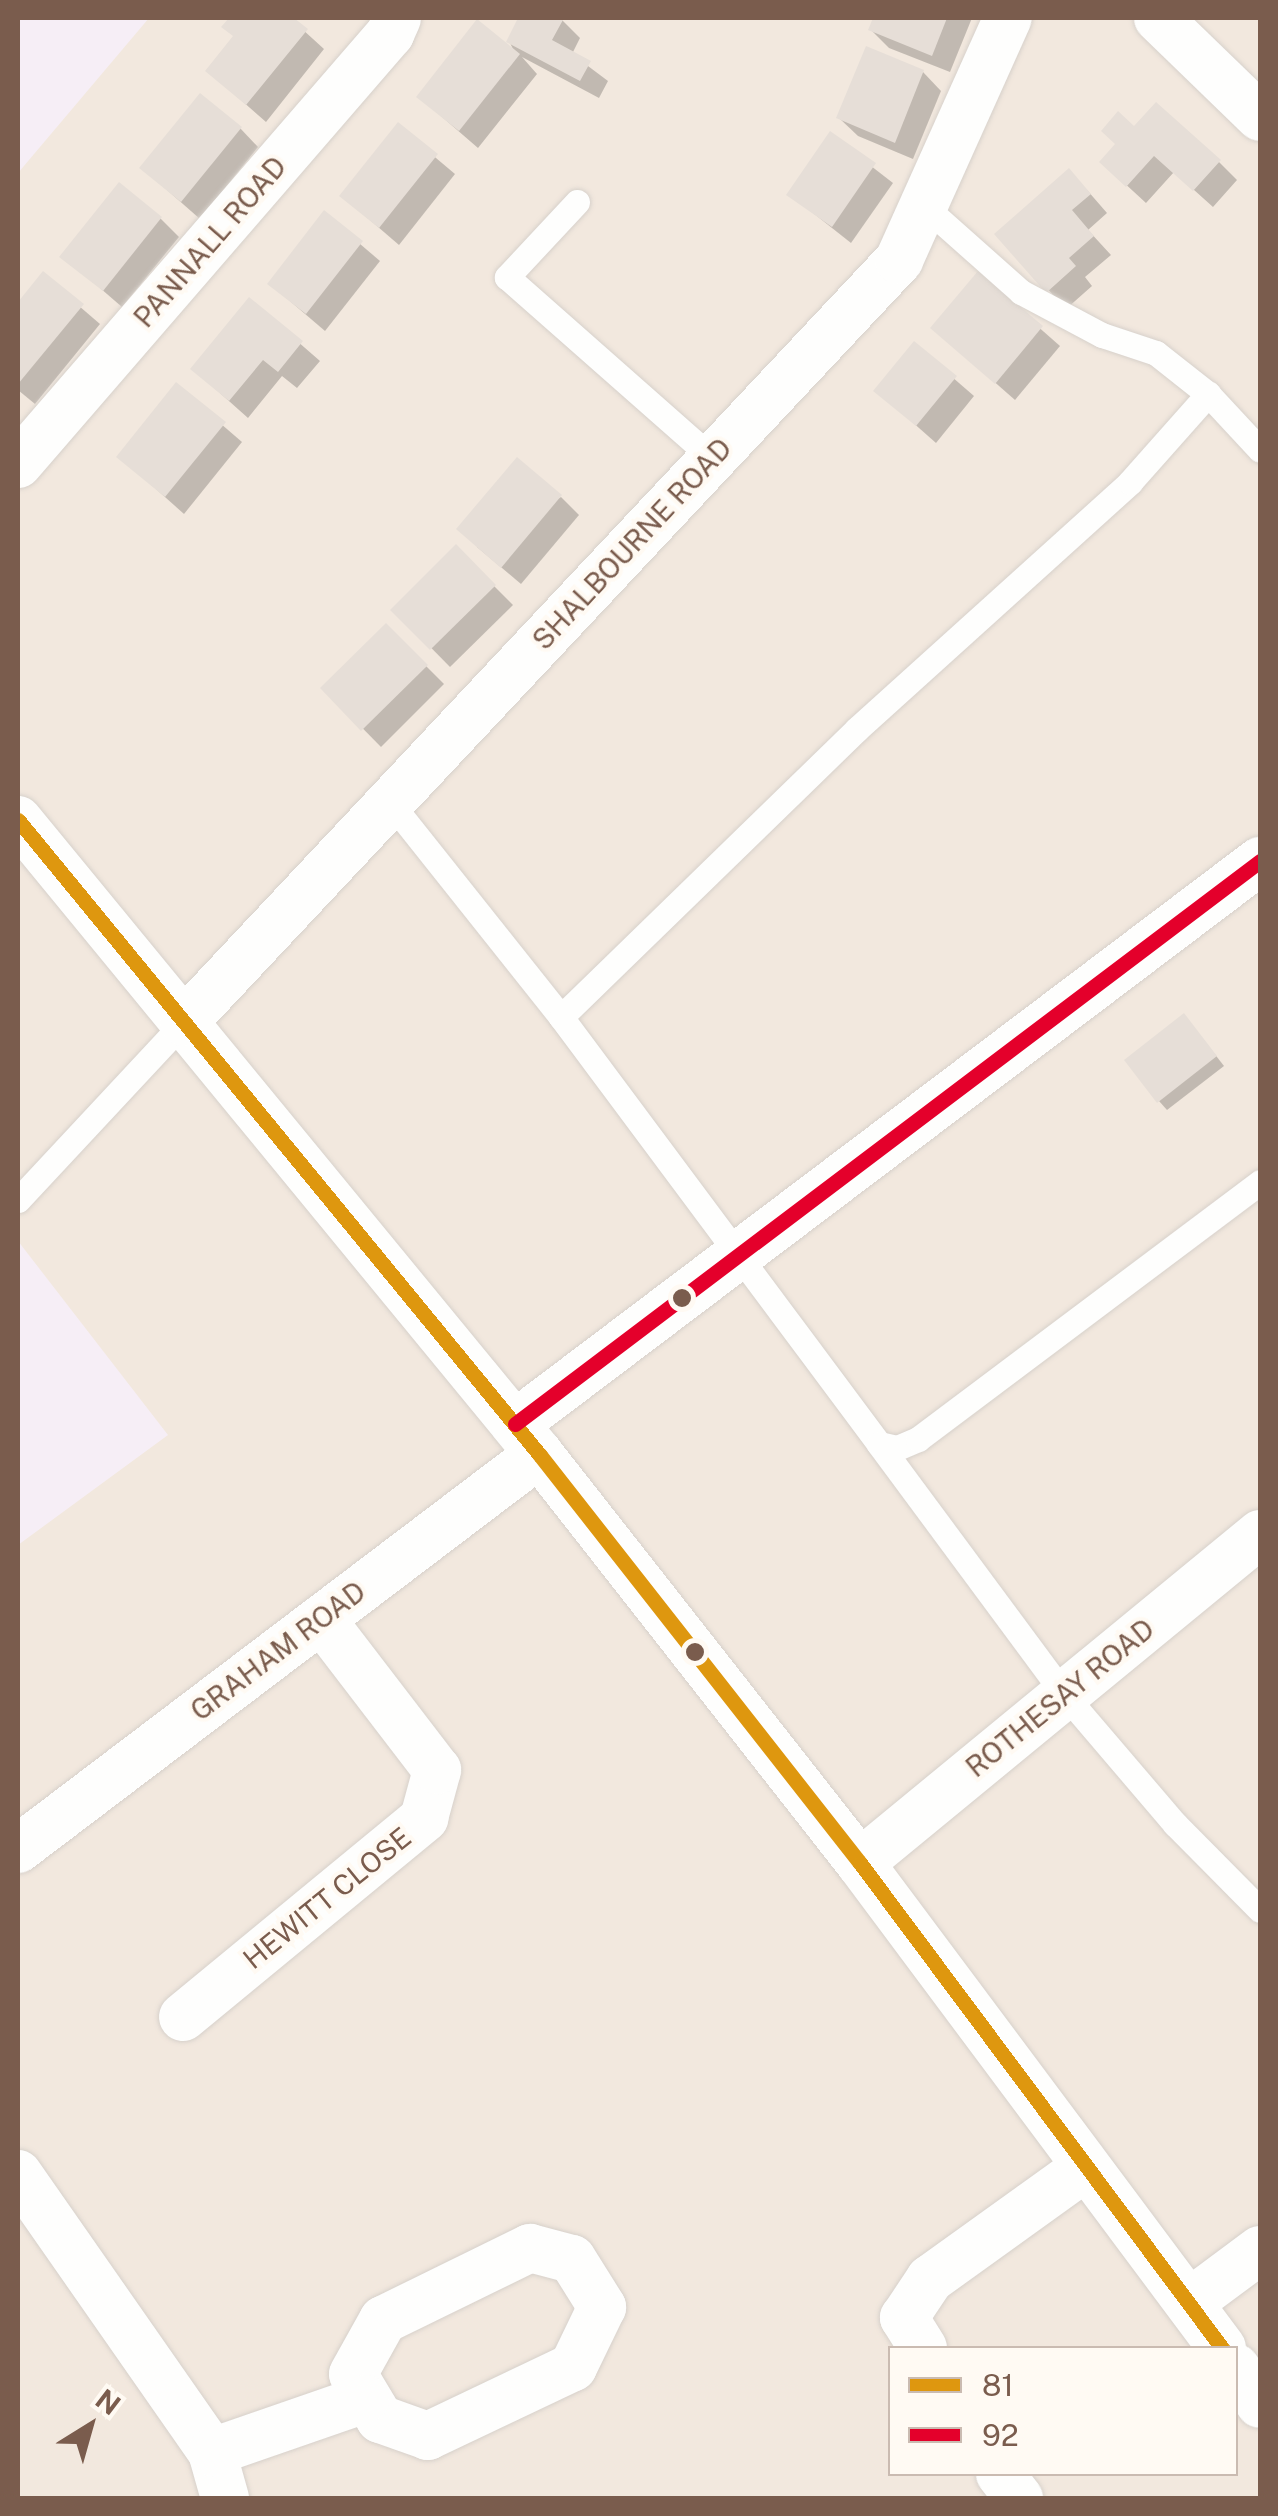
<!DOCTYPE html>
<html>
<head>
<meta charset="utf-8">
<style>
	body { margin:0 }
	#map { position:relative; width:1278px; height:2516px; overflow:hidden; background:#f9f5f0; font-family:"Public Sans",sans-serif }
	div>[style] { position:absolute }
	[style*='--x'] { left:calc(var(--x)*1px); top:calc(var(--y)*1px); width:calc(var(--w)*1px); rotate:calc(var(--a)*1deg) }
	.residential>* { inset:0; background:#f2e8de }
	.education>* { inset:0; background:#f6eef6 }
	.shadow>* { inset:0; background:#0003 }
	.building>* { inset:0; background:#e6ded7 }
	.roads { filter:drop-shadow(0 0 2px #d7d1cb) drop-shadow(0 0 2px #d7d1cb) }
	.service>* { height:25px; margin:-12.5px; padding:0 12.5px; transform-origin:12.5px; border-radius:12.5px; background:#fefefd }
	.minor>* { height:48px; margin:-24px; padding:0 24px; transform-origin:24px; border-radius:24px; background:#fefefd }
	.bus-1>* { height:15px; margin:-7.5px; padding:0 7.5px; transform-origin:7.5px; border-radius:7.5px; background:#de970f }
	.bus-2>* { height:15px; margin:-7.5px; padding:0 7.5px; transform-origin:7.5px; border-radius:7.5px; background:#e4002b }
	.dots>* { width:28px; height:28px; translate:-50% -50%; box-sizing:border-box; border:5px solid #fffaf3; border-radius:50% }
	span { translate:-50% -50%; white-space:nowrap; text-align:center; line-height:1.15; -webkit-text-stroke:8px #fffaf3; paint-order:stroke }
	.street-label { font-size:28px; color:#7a5c4d }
	.frame { position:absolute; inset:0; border:20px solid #7a5c4d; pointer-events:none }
	.legend { position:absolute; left:888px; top:2346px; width:350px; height:130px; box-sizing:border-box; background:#fffaf3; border:2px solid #cabbb1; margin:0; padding:12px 18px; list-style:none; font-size:30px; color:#7a5c4d }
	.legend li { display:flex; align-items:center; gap:20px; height:50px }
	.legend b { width:50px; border:2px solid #cabbb1 }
	.north { position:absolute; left:40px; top:2376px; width:100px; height:100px; -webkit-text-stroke:8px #fffaf3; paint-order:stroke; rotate:37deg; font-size:28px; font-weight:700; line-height:40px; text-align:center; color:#7a5c4d }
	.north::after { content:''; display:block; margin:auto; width:35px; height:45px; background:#7a5c4d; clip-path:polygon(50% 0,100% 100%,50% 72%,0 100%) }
</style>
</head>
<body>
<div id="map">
	<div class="residential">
		<div style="clip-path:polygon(evenodd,18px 18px,1260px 18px,1260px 2498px,18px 2498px,18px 18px,890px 2348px,1236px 2348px,1236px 2474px,890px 2474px,890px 2348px)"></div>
	</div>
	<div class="education">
		<div style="clip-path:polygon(18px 18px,149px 18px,18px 173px)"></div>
		<div style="clip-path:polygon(18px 1241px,168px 1435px,18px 1545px)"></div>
	</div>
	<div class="shadow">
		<div style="clip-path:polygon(232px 18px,290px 18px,324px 49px,266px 122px,208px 71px,236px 37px,225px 26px)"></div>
		<div style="clip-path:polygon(521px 18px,562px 20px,580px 38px,572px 54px,608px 81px,599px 98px,522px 57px,537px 74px,478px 148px,419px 97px,515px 53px,509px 41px)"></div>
		<div style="clip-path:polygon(876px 18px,972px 18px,950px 72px,889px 48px,871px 30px)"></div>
		<div style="clip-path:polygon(923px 72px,941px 91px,913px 159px,858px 136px,839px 118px)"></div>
		<div style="clip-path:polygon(398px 126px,455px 174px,399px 245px,342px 196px)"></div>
		<div style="clip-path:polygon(240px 128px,258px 147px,200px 219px,142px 168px)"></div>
		<div style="clip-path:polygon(1134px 129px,1219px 162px,1237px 180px,1213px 207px,1174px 172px,1146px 203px,1121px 180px,1118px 144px)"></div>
		<div style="clip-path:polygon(831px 135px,893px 183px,851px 243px,789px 194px)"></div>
		<div style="clip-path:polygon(1087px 190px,1107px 213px,1088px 230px,1111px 255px,1085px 277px,1092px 286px,1066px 309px,997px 234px)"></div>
		<div style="clip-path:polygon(325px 214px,380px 261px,325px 331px,270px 284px)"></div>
		<div style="clip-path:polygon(160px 218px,179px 237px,122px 307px,63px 256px)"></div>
		<div style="clip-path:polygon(978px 274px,1060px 346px,1015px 400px,933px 328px)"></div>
		<div style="clip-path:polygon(43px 275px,100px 324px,35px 404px,18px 390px,18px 306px)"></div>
		<div style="clip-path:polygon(250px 300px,320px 361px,297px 388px,282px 376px,248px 418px,193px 369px)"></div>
		<div style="clip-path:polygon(914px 344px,974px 396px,936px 443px,876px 390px)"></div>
		<div style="clip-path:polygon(177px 386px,242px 442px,184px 514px,119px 456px)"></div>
		<div style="clip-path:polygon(561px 497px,579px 515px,521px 584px,477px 547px)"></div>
		<div style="clip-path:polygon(456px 548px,513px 605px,450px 667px,394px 610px)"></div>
		<div style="clip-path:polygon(386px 626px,444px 684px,381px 747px,323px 688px)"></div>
		<div style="clip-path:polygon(1192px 1025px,1224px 1066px,1167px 1110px,1159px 1101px)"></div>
	</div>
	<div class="building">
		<div style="clip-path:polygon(229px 18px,294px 18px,308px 29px,246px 105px,205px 71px,233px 36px,221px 27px)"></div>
		<div style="clip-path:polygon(518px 18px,564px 18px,552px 40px,591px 61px,580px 81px,506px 42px)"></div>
		<div style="clip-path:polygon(873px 18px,947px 18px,932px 56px,868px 30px)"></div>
		<div style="clip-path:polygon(477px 19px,520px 54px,459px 131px,416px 97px)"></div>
		<div style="clip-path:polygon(866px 46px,924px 70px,895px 143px,836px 118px)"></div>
		<div style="clip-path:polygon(200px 93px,242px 127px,181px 202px,139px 168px)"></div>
		<div style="clip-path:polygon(1156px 102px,1221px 160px,1193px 191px,1154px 156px,1126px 187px,1099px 162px,1115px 144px,1101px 131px,1118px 111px,1134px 126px)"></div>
		<div style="clip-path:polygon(398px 122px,438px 154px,379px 228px,339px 196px)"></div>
		<div style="clip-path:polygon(830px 131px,876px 163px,832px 227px,786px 195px)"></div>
		<div style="clip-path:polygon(1069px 168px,1091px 194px,1072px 210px,1094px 236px,1069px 258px,1076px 266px,1046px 293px,994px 234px)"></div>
		<div style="clip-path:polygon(119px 182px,162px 217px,103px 291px,59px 257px)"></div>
		<div style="clip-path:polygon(324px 210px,363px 241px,306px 314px,267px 284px)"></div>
		<div style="clip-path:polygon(43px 271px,84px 304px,18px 384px,18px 302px)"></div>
		<div style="clip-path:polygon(978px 271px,1043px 326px,995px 384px,930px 328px)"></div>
		<div style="clip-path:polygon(249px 297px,303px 341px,278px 372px,263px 360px,229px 401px,190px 369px)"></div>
		<div style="clip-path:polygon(914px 341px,957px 376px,916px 426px,873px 391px)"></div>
		<div style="clip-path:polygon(176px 382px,226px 422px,165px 497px,116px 457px)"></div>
		<div style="clip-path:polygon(517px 457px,562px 495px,501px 568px,456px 529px)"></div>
		<div style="clip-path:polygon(456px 544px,496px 585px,430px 650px,390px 610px)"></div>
		<div style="clip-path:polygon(386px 623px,428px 665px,361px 731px,320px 688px)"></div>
		<div style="clip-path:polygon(1184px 1013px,1217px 1056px,1157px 1103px,1124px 1060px)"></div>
	</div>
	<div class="roads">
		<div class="service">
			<div style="--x:577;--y:202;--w:103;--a:133"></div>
			<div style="--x:507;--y:277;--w:273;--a:41.4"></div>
			<div style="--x:923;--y:205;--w:131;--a:41.6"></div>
			<div style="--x:1021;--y:292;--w:92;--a:28"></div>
			<div style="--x:1102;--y:335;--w:57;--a:18.4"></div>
			<div style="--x:1156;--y:353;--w:66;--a:38.3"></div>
			<div style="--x:1208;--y:394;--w:76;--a:47.1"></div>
			<div style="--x:390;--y:802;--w:275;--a:51.5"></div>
			<div style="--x:561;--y:1017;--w:532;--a:53.32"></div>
			<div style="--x:879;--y:1444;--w:18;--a:13"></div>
			<div style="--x:897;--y:1448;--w:23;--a:-23"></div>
			<div style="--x:918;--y:1439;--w:428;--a:-36.9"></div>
			<div style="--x:561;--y:1017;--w:413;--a:-44.2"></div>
			<div style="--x:857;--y:729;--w:368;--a:-42.1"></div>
			<div style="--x:1130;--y:482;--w:118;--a:-48.4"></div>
			<div style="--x:18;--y:1200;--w:243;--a:-47"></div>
			<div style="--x:879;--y:1444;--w:311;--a:53.5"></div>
			<div style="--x:1064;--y:1694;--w:171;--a:49.5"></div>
			<div style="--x:1175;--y:1824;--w:121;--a:45.3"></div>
		</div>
		<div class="minor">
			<div style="--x:1158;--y:18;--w:142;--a:44.1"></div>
			<div style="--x:18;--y:464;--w:569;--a:-49.14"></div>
			<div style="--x:390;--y:34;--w:17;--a:-66"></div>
			<div style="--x:18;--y:820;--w:821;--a:50.59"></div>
			<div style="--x:539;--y:1454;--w:520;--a:51.87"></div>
			<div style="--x:860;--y:1863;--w:605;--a:53.26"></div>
			<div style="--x:184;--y:1022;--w:1045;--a:-46.82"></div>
			<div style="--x:899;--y:260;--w:265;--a:-65.8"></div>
			<div style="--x:515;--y:1424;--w:934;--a:-37.08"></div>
			<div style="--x:18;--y:1849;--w:654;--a:-37.17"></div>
			<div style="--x:860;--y:1863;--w:518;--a:-39.44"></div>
			<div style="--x:183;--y:2017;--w:313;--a:-39.5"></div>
			<div style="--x:424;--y:1818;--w:50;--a:-74.8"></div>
			<div style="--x:437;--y:1770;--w:190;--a:-127.5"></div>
			<div style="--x:18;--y:2174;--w:339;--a:55.1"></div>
			<div style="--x:212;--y:2452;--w:48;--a:74.2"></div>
			<div style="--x:530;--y:2248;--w:43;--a:14.7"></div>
			<div style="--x:572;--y:2259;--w:57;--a:58"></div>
			<div style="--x:602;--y:2307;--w:67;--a:115.8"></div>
			<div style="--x:573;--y:2367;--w:161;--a:154.6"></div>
			<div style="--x:428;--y:2436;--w:51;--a:-160.5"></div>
			<div style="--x:380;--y:2419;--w:52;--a:-121"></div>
			<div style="--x:353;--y:2374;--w:62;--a:-60.9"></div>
			<div style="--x:383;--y:2320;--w:164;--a:-26.1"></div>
			<div style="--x:1190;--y:2302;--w:87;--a:-36.6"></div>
			<div style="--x:923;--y:2348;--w:36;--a:-122"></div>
			<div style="--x:904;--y:2318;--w:47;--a:-56.3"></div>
			<div style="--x:930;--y:2279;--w:192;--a:-35.7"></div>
			<div style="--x:1236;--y:2368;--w:43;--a:56.3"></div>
			<div style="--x:212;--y:2452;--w:162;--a:-19.1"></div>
			<div style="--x:1000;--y:2474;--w:31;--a:52"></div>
		</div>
	</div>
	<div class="bus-1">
		<div style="--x:18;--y:820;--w:821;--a:50.59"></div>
		<div style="--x:539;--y:1454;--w:520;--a:51.87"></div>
		<div style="--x:860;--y:1863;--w:605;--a:53.26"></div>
	</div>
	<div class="bus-2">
		<div style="--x:515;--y:1424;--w:934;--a:-37.08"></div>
	</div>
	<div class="dots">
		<div style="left:682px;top:1298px;background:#7a5c4d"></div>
		<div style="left:695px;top:1652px;background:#7a5c4d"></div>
	</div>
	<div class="street-label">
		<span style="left:210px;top:242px;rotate:-49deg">PANNALL ROAD</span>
		<span style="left:632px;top:544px;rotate:-47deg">SHALBOURNE ROAD</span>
		<span style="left:278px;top:1651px;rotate:-37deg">GRAHAM ROAD</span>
		<span style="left:1060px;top:1698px;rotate:-39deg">ROTHESAY ROAD</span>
		<span style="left:327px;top:1898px;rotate:-39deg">HEWITT CLOSE</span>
	</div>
	<div class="frame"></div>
	<ul class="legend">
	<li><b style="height:12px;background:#de970f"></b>81</li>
	<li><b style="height:12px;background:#e4002b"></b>92</li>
	</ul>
	<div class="north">N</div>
</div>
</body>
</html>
